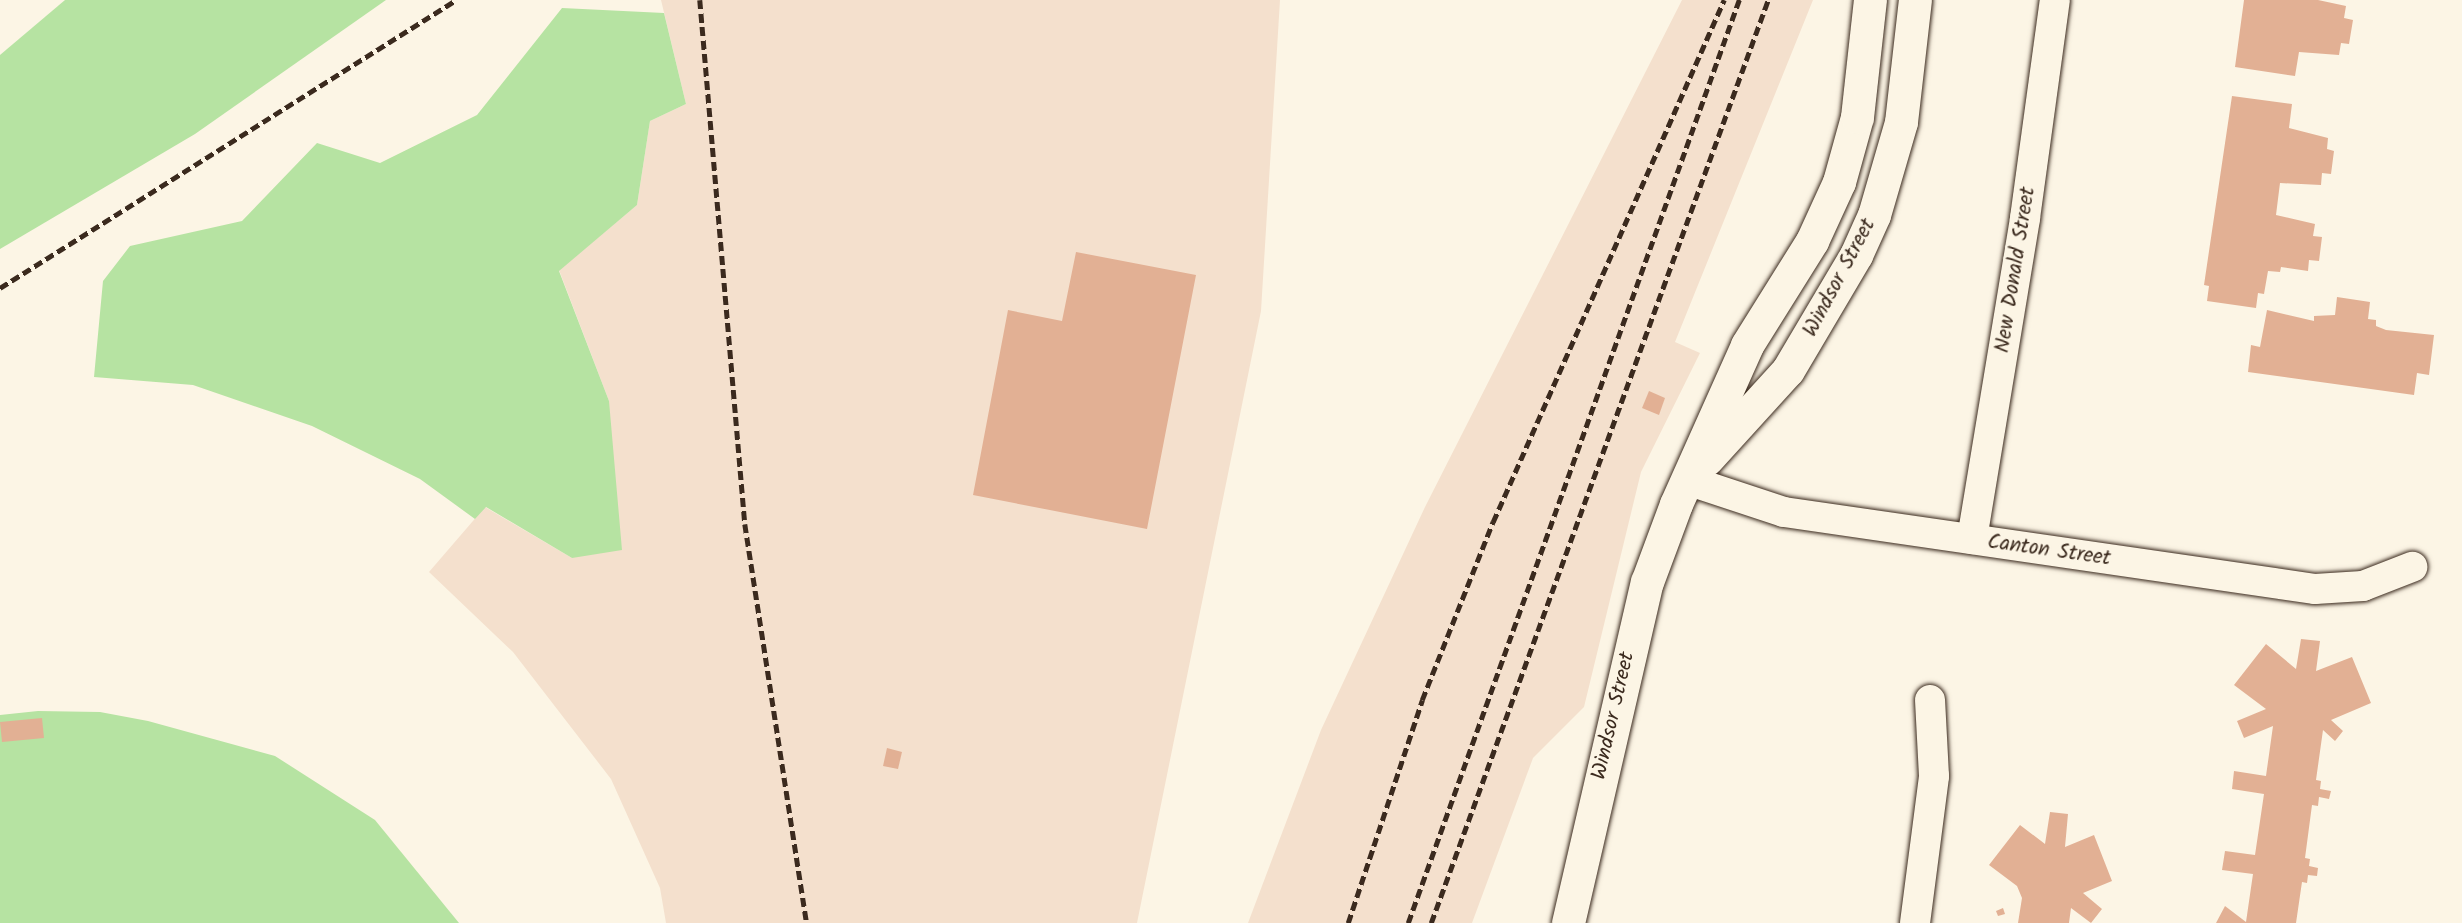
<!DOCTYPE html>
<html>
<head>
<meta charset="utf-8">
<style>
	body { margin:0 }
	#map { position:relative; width:2462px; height:923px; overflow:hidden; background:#fcf5e5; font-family:Kalam,sans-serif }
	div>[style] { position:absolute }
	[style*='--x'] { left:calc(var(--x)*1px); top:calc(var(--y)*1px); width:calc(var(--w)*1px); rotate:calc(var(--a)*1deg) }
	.built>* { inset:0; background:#f4e0cd }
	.green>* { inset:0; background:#b6e3a2 }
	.building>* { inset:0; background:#e2b094 }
	.roads { filter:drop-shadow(0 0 2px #3b2a1e) drop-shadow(0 0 2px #3b2a1e) }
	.minor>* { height:30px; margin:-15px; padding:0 15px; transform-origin:15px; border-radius:15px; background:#fcf5e5 }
	.secondary>* { height:33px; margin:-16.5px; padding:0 16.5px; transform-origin:16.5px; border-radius:16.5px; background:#fcf5e5 }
	.rail>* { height:4.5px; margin-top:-2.25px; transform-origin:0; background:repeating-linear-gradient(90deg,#3b2a1e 0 9px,transparent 0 13.5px) }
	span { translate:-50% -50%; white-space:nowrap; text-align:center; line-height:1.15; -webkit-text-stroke:4.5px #fcf5e5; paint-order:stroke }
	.street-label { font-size:21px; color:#3b2a1e }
</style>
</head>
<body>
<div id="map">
	<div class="built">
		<div style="clip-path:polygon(661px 0,1280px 0,1261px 311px,1137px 923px,666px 923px,660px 888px,611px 779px,513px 652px,429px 572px,485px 507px,572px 558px,609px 401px,559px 270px,637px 205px,650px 121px,686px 104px)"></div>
		<div style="clip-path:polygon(1682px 0,1813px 0,1675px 342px,1700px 353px,1641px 472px,1584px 707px,1533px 758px,1472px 923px,1248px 923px,1321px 730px,1425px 507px)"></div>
	</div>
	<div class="green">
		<div style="clip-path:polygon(65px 0,386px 0,195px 134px,0 249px,0 55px)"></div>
		<div style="clip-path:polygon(562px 8px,664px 13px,686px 104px,650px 121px,637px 205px,559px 271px,609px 401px,622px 550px,572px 558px,486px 507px,475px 519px,420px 479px,312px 426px,193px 385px,94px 377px,103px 281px,130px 246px,242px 221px,317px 143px,380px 163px,477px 115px)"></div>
		<div style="clip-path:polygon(38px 711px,100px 712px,148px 721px,275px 756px,375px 820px,459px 923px,0 923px,0 715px)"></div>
	</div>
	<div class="building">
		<div style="clip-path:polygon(2244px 0,2318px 0,2346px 6px,2344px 18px,2353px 20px,2349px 44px,2341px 43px,2339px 55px,2299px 52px,2295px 76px,2235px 67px)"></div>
		<div style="clip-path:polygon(2232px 96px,2292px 104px,2289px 128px,2328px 138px,2327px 149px,2334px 151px,2331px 174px,2322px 173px,2321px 185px,2280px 183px,2276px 215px,2315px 224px,2313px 236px,2322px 237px,2319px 261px,2309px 260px,2308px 271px,2281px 267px,2280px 272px,2268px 271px,2264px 294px,2258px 293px,2256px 308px,2207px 301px,2209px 286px,2204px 285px)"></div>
		<div style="clip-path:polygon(1076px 252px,1196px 275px,1147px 529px,973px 495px,1008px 310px,1062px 321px)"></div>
		<div style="clip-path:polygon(2337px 297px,2370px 302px,2368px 319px,2376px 320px,2376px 326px,2386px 330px,2434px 335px,2429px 375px,2417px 373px,2414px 395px,2248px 372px,2251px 345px,2260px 347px,2267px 310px,2314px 321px,2314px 316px,2335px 315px)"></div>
		<div style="clip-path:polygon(1649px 391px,1665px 398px,1659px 415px,1642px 408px)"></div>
		<div style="clip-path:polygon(2301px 639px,2320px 641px,2316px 671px,2352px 657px,2371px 703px,2331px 720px,2343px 731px,2335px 741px,2323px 730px,2316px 780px,2321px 781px,2320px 789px,2331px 791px,2329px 799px,2319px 797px,2318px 806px,2312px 805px,2305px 858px,2310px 859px,2309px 866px,2318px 868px,2317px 876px,2308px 875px,2307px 883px,2302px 882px,2296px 923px,2216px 923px,2225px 906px,2246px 922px,2253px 874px,2222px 870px,2225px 851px,2255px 855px,2264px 794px,2232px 789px,2234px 771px,2266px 776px,2273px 726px,2244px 738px,2237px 721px,2266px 709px,2234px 685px,2266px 644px,2296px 669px)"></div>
		<div style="clip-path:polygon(42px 718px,44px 738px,2px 742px,0 722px)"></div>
		<div style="clip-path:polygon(887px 748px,902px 752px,898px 769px,883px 766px)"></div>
		<div style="clip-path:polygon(2050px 812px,2068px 814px,2065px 847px,2094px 835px,2112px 881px,2083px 893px,2102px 909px,2091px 923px,2071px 908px,2069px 923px,2018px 923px,2022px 898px,2017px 886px,1989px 865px,2020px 825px,2045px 844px)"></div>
		<div style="clip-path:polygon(2003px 908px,2005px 914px,1998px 916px,1996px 911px)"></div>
	</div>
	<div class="roads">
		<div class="minor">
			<div style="--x:1687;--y:480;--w:102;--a:18.3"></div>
			<div style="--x:1784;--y:512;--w:537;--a:8.25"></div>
			<div style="--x:2315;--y:589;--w:48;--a:-3.6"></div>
			<div style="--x:2363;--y:586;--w:53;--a:-21.2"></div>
			<div style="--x:1972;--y:539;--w:325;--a:-80.6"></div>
			<div style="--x:2025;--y:218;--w:220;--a:-82.2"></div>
			<div style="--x:1915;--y:923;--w:148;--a:-82.6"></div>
			<div style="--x:1934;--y:776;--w:76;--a:-93"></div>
		</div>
		<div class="secondary">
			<div style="--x:1707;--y:459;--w:120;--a:-47.7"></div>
			<div style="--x:1788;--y:370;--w:134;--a:-59.4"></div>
			<div style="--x:1856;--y:255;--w:44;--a:-65.8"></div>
			<div style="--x:1874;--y:215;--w:97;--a:-73.8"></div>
			<div style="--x:1901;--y:122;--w:123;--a:-83.5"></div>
			<div style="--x:1568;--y:923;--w:350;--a:-77"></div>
			<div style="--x:1647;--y:582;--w:83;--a:-69.6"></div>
			<div style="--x:1676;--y:504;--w:174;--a:-65.9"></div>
			<div style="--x:1747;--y:345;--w:123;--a:-58"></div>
			<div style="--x:1812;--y:241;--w:65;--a:-65.4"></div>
			<div style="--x:1839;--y:182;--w:67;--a:-74.5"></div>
			<div style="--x:1857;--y:117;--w:118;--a:-83.7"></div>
		</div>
	</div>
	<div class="rail">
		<div style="--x:700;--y:0;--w:526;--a:85.09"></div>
		<div style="--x:745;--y:524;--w:404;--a:81.2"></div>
		<div style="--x:0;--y:288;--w:539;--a:-32.28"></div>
		<div style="--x:1348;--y:923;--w:235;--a:-71.6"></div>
		<div style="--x:1422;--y:700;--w:192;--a:-68.3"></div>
		<div style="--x:1493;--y:522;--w:571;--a:-66.13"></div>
		<div style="--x:1408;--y:923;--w:981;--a:-70.27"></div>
		<div style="--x:1431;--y:923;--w:983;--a:-69.94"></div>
	</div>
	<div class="street-label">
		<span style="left:2016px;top:270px;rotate:-81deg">New Donald Street</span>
		<span style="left:1840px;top:278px;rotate:-62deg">Windsor Street</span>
		<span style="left:2049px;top:551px;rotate:8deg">Canton Street</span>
		<span style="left:1614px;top:716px;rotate:-77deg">Windsor Street</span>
	</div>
</div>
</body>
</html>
